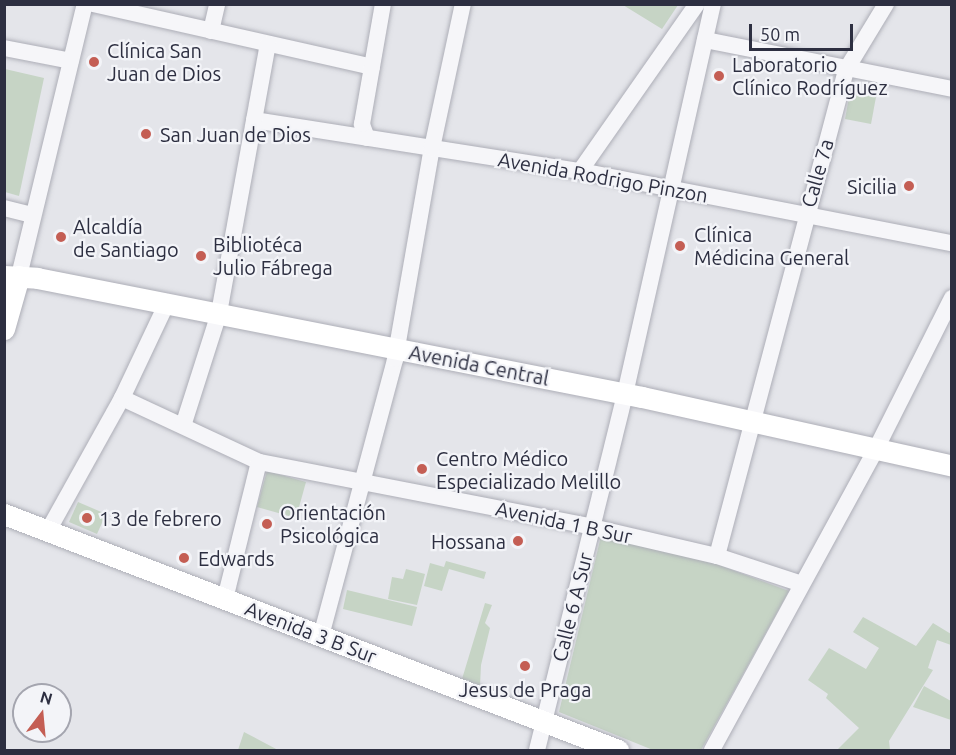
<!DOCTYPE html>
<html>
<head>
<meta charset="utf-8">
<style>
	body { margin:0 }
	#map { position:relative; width:956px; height:755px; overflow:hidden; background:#e4e5ea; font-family:Ubuntu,sans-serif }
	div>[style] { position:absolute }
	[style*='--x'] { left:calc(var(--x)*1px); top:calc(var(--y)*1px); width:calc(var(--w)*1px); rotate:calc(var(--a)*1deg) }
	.green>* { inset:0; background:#c6d4c5 }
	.roads { filter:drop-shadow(0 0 2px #adaeb7) drop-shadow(0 0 2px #adaeb7) }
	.minor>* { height:16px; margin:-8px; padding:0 8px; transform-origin:8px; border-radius:8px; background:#f6f6f9 }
	.major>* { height:21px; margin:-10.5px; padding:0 10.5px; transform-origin:10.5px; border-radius:10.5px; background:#fff }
	.dots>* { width:16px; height:16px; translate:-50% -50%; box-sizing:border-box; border:3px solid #f3f4f8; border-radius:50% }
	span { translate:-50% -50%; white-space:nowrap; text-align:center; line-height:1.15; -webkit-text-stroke:4.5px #f3f4f8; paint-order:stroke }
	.poi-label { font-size:20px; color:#2d2f41 }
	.left { translate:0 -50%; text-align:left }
	.right { translate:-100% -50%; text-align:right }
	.street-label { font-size:20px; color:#2d2f41 }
	.frame { position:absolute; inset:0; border:6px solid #2d2f41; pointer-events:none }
	.north { position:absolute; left:12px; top:683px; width:60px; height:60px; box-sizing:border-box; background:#f3f4f8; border:2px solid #a4a5af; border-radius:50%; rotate:16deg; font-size:16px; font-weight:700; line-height:24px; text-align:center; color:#2d2f41 }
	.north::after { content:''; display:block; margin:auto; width:21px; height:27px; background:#c45e54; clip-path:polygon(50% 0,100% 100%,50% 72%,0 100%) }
	.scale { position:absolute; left:749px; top:24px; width:104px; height:27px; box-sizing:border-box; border:3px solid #2d2f41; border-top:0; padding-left:8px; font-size:18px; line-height:21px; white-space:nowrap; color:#2d2f41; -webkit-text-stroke:4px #f3f4f8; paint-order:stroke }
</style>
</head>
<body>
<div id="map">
	<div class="green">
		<div style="clip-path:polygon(623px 5px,678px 5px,662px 29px)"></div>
		<div style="clip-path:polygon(5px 69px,44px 78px,19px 196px,5px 192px)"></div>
		<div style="clip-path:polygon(850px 92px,876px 97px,871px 124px,845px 119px)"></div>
		<div style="clip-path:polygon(267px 471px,306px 482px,296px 518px,257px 507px)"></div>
		<div style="clip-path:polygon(78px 502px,106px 514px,97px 534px,69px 522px)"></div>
		<div style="clip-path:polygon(601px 536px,716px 564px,789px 591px,701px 750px,653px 750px,559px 712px)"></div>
		<div style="clip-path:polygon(446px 561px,486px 572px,484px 579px,449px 569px,442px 591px,424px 586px,430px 563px,444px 567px)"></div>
		<div style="clip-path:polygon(406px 569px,425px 574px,417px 605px,388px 599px,392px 577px,403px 579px)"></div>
		<div style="clip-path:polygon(347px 590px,417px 607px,412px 626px,343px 609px)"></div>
		<div style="clip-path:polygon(485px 603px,492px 605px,485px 623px,490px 628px,481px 665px,480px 686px,462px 679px)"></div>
		<div style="clip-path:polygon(863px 617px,916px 646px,933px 623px,951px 634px,951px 645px,937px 640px,928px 668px,933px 670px,889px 741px,890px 750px,837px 750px,859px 728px,826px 698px,828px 694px,808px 680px,829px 648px,866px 669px,879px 648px,853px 632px)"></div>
		<div style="clip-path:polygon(924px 686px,951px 701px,951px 720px,913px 707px)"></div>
		<div style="clip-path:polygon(244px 732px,278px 750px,238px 750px)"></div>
	</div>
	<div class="roads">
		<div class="minor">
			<div style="--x:93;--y:4;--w:286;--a:12.7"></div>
			<div style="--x:211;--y:31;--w:28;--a:-77"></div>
			<div style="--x:705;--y:40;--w:252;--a:11.2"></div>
			<div style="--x:4;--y:48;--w:68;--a:11"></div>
			<div style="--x:254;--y:120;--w:330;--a:8.9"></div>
			<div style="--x:580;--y:171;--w:379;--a:11"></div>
			<div style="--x:367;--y:138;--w:15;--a:-110"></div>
			<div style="--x:362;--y:124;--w:122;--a:-80.1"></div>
			<div style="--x:580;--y:171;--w:204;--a:-55"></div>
			<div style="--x:4;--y:208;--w:30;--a:14"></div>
			<div style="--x:19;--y:276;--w:280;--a:-76.4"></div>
			<div style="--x:122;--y:398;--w:151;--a:25"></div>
			<div style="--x:259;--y:462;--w:339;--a:11"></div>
			<div style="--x:592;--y:527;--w:128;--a:13.1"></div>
			<div style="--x:717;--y:556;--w:89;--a:18.2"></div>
			<div style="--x:183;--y:426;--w:119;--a:-72.3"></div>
			<div style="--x:219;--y:313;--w:273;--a:-79.7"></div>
			<div style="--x:48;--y:531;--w:152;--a:-60.9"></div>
			<div style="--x:122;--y:398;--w:105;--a:-64.7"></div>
			<div style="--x:717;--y:556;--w:503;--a:-75.13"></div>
			<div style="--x:846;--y:70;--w:77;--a:-58.8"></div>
			<div style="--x:225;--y:599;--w:141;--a:-76.1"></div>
			<div style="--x:321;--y:636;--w:287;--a:-75"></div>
			<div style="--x:395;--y:359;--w:214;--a:-80.1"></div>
			<div style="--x:432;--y:148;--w:147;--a:-77.9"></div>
			<div style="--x:537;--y:750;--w:367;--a:-76.1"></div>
			<div style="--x:625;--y:394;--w:400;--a:-77.3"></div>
			<div style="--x:712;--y:750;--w:343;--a:-61.4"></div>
			<div style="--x:876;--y:449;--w:169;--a:-63.3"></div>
		</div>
		<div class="major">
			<div style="--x:4;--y:276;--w:33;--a:3"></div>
			<div style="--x:37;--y:278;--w:617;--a:11.13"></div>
			<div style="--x:642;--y:397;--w:318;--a:12.5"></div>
			<div style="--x:4;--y:329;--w:55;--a:-74.2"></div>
			<div style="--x:4;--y:514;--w:658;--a:21.03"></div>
		</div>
	</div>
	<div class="dots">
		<div style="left:94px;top:62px;background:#c45e54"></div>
		<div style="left:719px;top:76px;background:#c45e54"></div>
		<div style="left:146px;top:134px;background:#c45e54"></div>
		<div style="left:909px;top:186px;background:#c45e54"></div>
		<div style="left:61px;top:237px;background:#c45e54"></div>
		<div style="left:680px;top:246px;background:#c45e54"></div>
		<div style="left:201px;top:256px;background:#c45e54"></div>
		<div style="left:422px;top:469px;background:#c45e54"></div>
		<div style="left:87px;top:518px;background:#c45e54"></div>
		<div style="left:267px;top:524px;background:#c45e54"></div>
		<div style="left:518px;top:541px;background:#c45e54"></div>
		<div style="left:184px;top:558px;background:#c45e54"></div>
		<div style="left:525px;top:666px;background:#c45e54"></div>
	</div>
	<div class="poi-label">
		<span class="left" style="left:107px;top:62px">Clínica San<br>Juan de Dios</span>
		<span class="left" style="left:732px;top:76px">Laboratorio<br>Clínico Rodríguez</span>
		<span class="left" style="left:160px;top:134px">San Juan de Dios</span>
		<span class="right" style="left:897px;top:186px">Sicilia</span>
		<span class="left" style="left:73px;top:238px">Alcaldía<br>de Santiago</span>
		<span class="left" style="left:694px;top:246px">Clínica<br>Médicina General</span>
		<span class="left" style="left:213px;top:256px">Bibliotéca<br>Julio Fábrega</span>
		<span class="left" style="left:436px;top:470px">Centro Médico<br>Especializado Melillo</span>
		<span class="left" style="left:280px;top:524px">Orientación<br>Psicológica</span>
		<span class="left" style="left:99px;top:518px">13 de febrero</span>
		<span class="right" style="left:506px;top:541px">Hossana</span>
		<span class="left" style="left:198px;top:558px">Edwards</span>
		<span style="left:525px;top:689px">Jesus de Praga</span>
	</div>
	<div class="street-label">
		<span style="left:817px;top:173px;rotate:-74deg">Calle 7a</span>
		<span style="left:603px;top:177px;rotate:10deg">Avenida Rodrigo Pinzon</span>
		<span style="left:479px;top:365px;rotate:11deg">Avenida Central</span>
		<span style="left:564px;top:522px;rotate:12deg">Avenida 1 B Sur</span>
		<span style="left:572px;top:607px;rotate:-76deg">Calle 6 A Sur</span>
		<span style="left:311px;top:632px;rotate:21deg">Avenida 3 B Sur</span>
	</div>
	<div class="frame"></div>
	<div class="north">N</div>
	<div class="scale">50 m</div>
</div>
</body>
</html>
